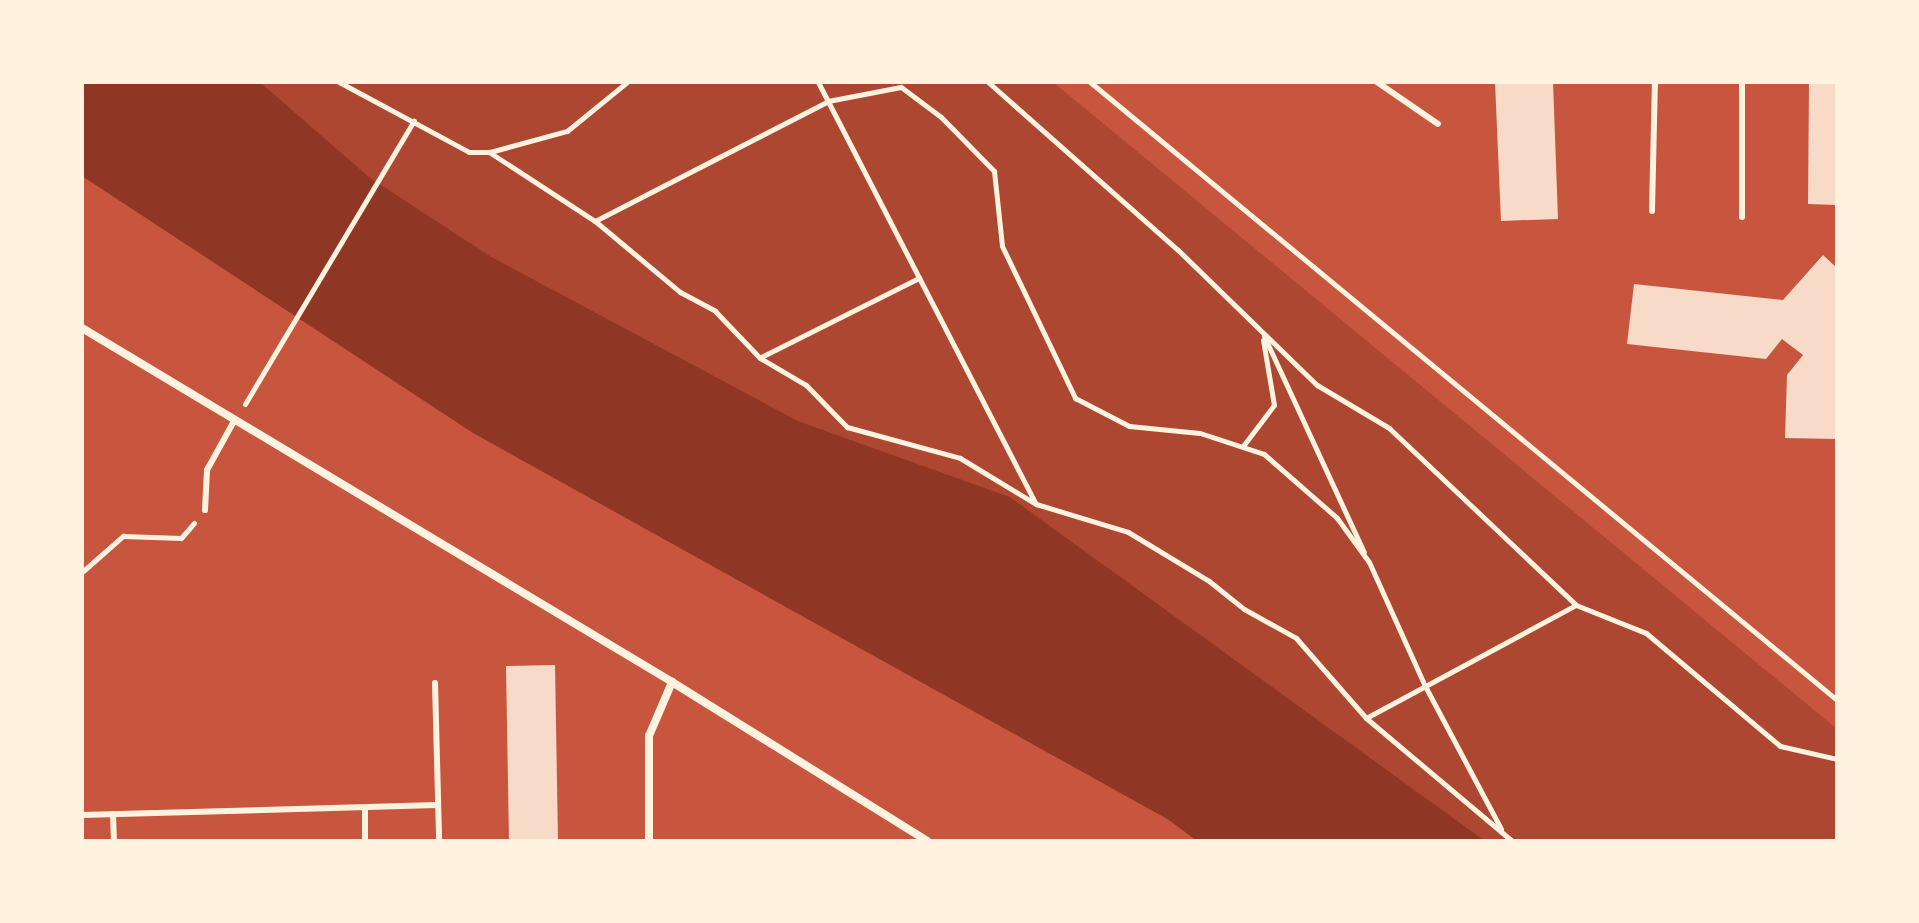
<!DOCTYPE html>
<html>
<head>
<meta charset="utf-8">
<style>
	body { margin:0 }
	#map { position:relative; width:1919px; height:923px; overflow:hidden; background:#c8553d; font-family:Arial,sans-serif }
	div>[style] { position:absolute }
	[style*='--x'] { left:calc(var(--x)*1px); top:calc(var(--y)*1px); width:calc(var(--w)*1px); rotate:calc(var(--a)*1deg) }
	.green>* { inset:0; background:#ae4732 }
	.water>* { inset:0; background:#8f3625 }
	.building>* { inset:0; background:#f7dbc8 }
	.path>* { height:5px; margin:-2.5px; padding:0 2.5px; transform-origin:2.5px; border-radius:2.5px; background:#fff3e0 }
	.service>* { height:6px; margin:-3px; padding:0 3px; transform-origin:3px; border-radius:3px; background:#fff3e0 }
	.minor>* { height:8px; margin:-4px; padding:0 4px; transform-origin:4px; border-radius:4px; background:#fff3e0 }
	span { translate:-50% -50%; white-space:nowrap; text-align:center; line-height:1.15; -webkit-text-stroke:6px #fff3e0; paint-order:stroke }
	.frame { position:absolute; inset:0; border:84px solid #fff3e0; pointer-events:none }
</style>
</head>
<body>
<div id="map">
	<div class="green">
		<div style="clip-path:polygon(260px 82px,1053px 82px,1837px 729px,1837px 841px,1485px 841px,1010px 497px,798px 421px,490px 256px,369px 177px)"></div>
	</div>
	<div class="water">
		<div style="clip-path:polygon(82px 82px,260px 82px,369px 177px,490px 256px,798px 421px,1010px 497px,1485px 841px,1197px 841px,1169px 820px,473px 433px,82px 176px)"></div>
	</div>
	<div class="building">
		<div style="clip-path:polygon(1495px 82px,1553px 82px,1558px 219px,1501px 221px)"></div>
		<div style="clip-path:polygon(1809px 82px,1837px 82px,1837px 205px,1808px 204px)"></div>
		<div style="clip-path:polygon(1823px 255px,1837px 268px,1837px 439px,1785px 438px,1787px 375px,1803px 355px,1782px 339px,1766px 359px,1627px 344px,1634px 284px,1783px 300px)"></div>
		<div style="clip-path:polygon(555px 665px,558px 841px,509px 841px,506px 666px)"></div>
	</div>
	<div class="path">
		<div style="--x:339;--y:82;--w:148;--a:28.3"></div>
		<div style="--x:469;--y:152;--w:20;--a:0"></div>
		<div style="--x:489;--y:152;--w:126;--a:33.1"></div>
		<div style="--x:595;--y:221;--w:111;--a:39.9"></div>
		<div style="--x:680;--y:292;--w:40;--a:28"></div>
		<div style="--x:715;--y:311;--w:65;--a:46.2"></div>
		<div style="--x:760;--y:358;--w:53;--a:30.4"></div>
		<div style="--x:806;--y:385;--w:59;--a:45.7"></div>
		<div style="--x:847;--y:427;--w:117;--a:15.3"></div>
		<div style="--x:960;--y:458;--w:89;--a:31.2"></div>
		<div style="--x:1036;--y:504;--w:96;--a:16.9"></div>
		<div style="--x:1128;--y:532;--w:95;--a:31.2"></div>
		<div style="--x:1209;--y:581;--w:45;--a:38.7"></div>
		<div style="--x:1244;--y:609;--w:60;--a:29.1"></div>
		<div style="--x:1296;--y:638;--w:106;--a:48.8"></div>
		<div style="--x:1366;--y:718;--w:191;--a:40.1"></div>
		<div style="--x:818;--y:82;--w:474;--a:62.7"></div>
		<div style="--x:988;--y:82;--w:254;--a:41.5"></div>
		<div style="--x:1178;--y:250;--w:194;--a:44.2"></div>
		<div style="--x:1317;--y:385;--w:84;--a:30.8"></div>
		<div style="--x:1389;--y:428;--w:257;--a:43.4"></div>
		<div style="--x:1576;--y:605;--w:75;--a:21.8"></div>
		<div style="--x:1646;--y:633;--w:175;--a:40.1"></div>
		<div style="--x:1780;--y:746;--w:58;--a:12.8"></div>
		<div style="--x:1090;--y:82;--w:970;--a:39.6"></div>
		<div style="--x:490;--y:152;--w:80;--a:-15.3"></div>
		<div style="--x:567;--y:131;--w:77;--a:-39.2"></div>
		<div style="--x:595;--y:221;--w:262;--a:-27.2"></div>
		<div style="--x:828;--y:101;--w:74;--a:-10.9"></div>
		<div style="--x:901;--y:87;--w:50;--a:36.9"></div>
		<div style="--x:941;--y:117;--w:76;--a:45.5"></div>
		<div style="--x:994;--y:171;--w:75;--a:83.9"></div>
		<div style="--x:1002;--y:246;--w:169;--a:64.3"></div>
		<div style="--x:1075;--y:398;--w:61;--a:27.4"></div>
		<div style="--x:1129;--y:426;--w:71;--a:5.6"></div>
		<div style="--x:1200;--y:433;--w:67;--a:18.2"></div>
		<div style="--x:1264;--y:454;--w:97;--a:41.2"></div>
		<div style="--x:1337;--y:518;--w:54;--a:54"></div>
		<div style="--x:1369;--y:562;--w:136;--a:65.7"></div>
		<div style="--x:1425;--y:686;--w:162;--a:62"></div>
		<div style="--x:1264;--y:336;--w:238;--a:65.2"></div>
		<div style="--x:761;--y:357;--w:177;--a:-26.6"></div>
		<div style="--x:245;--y:404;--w:330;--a:-59.2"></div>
		<div style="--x:1243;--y:446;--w:51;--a:-52.9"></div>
		<div style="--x:1274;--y:405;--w:66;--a:-99.6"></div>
		<div style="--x:82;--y:572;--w:55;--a:-41.3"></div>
		<div style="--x:123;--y:536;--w:58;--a:2"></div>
		<div style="--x:181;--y:538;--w:20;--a:-49"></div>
		<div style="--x:1366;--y:718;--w:238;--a:-28.3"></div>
	</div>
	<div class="service">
		<div style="--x:1377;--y:82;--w:74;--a:34.5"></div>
		<div style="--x:1742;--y:82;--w:135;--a:90"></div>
		<div style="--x:1652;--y:211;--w:129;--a:-88.7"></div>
		<div style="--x:205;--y:510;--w:40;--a:-87.1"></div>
		<div style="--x:207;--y:470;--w:56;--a:-61.1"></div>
		<div style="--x:435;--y:683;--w:158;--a:88.5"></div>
		<div style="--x:365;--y:807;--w:34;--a:90"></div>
		<div style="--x:113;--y:814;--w:27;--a:88"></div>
		<div style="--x:82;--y:815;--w:355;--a:-1.6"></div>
	</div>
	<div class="minor">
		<div style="--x:82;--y:328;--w:688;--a:30.96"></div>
		<div style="--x:672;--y:682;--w:301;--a:31.9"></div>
		<div style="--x:649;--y:841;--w:105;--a:-90"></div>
		<div style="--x:649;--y:736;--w:59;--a:-66.9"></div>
	</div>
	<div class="frame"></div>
</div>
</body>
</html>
